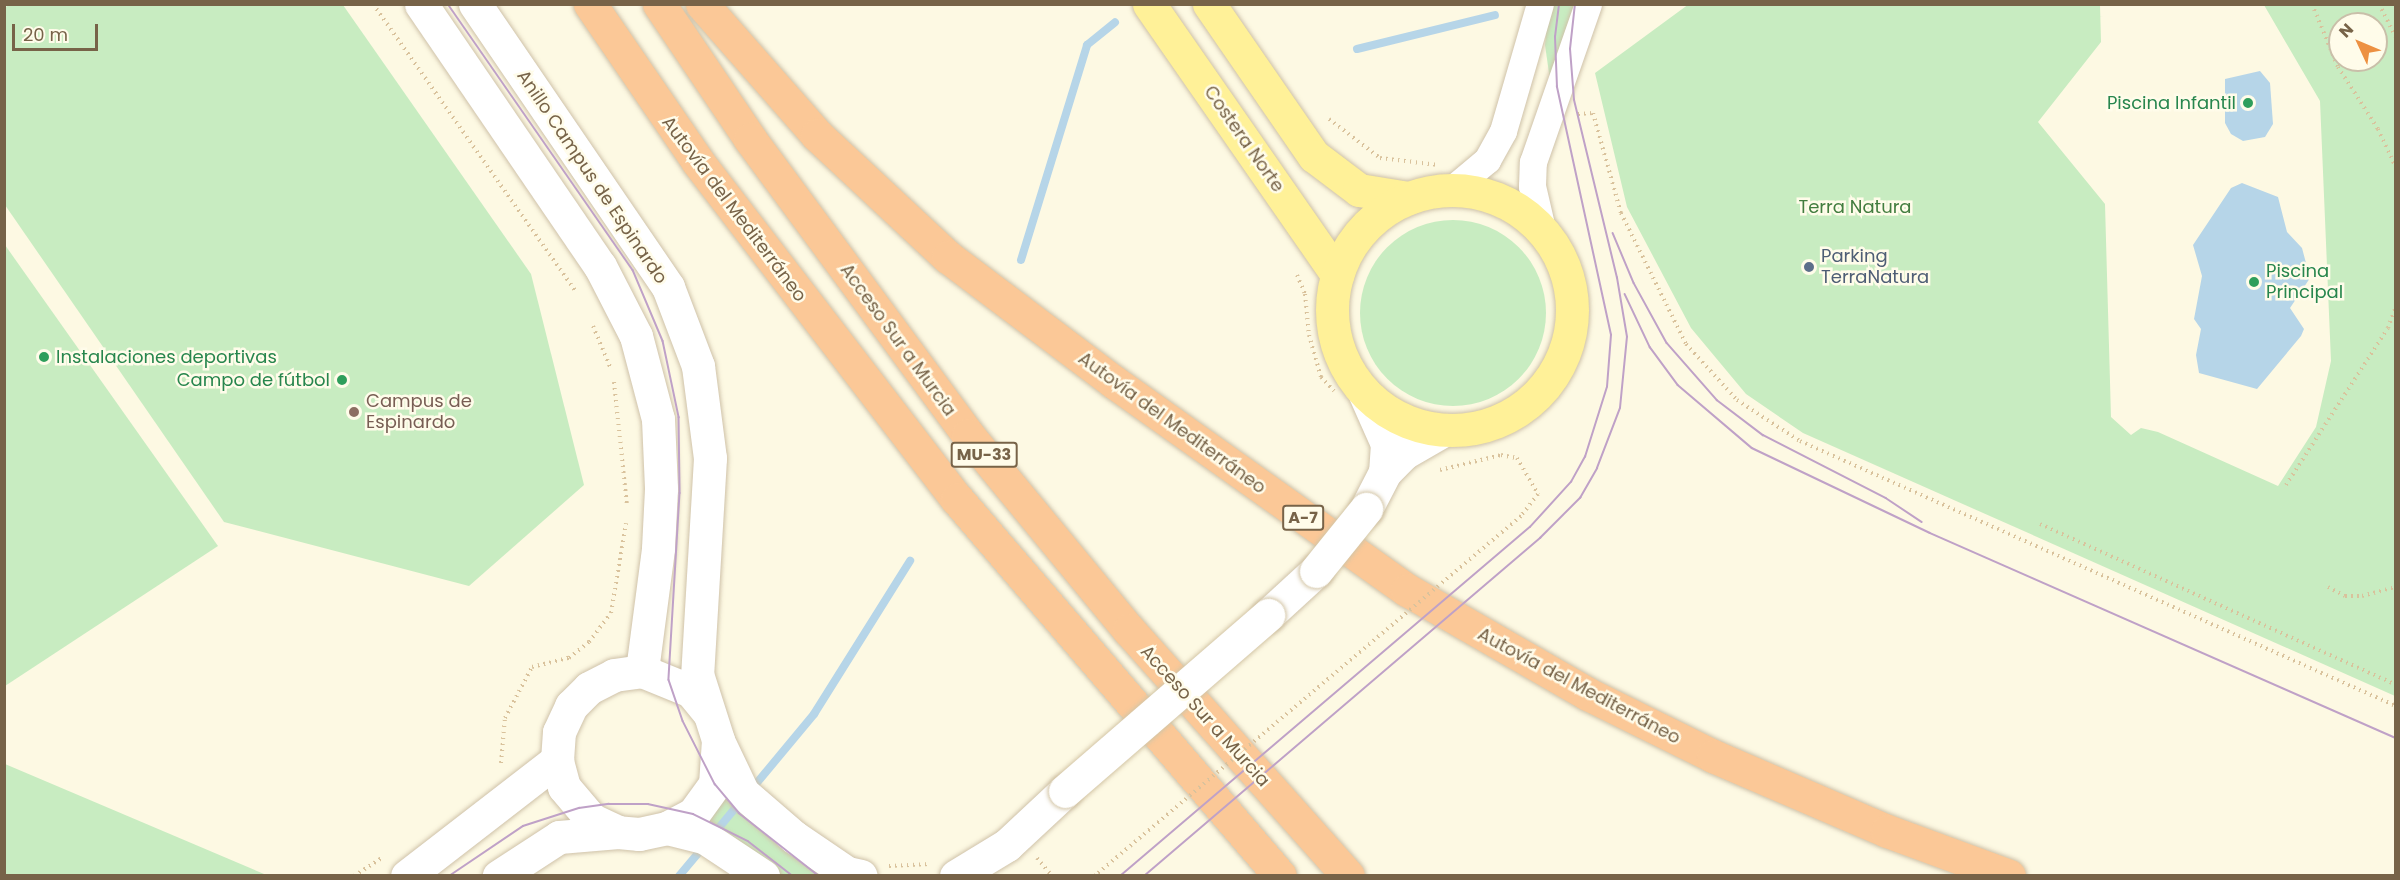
<!DOCTYPE html>
<html>
<head>
<meta charset="utf-8">
<style>
	body { margin:0 }
	#map { position:relative; width:2400px; height:880px; overflow:hidden; background:#fdf9e3; font-family:Poppins,sans-serif }
	div>[style] { position:absolute }
	[style*='--x'] { left:calc(var(--x)*1px); top:calc(var(--y)*1px); width:calc(var(--w)*1px); rotate:calc(var(--a)*1deg) }
	.green>* { inset:0; background:#c8ecc1 }
	.round { border-radius:50% }
	.water>* { inset:0; background:#b6d5e8 }
	.stream>* { height:8px; margin:-4px; padding:0 4px; transform-origin:4px; border-radius:4px; background:#b6d5e8 }
	.path>* { height:4px; margin-top:-2px; transform-origin:0; background:repeating-linear-gradient(90deg,#d9c29c 0 1.5px,transparent 0 6px) }
	.roads { filter:drop-shadow(0 0 2px #cfc2a9) drop-shadow(0 0 2px #cfc2a9) }
	.street>* { height:27px; margin:-13.5px; padding:0 13.5px; transform-origin:13.5px; border-radius:13.5px; background:#fff }
	.secondary>* { height:33px; margin:-16.5px; padding:0 16.5px; transform-origin:16.5px; border-radius:16.5px; background:#fff }
	.primary>* { height:33px; margin:-16.5px; padding:0 16.5px; transform-origin:16.5px; border-radius:16.5px; background:#fff198 }
	.primary>.ring { margin:-16.5px; padding:0; box-sizing:content-box; background:none; border:33px solid #fff198; border-radius:50% }
	.highway>* { height:33px; margin:-16.5px; padding:0 16.5px; transform-origin:16.5px; border-radius:16.5px; background:#fbc897 }
	.tram>* { height:1.5px; margin:-0.75px; padding:0 0.75px; transform-origin:0.75px; border-radius:0.75px; background:#bfa1c7 }
	.path-bridge>* { height:4px; margin-top:-2px; transform-origin:0; background:repeating-linear-gradient(90deg,#d9c29c 0 1.5px,transparent 0 6px) }
	.bridges { filter:drop-shadow(0 0 2px #d3c5a6) drop-shadow(0 0 2px #d3c5a6) }
	.secondary-bridge>* { height:33px; margin:-16.5px; padding:0 16.5px; transform-origin:16.5px; border-radius:16.5px; background:#fff }
	.dots>* { width:16px; height:16px; translate:-50% -50%; box-sizing:border-box; border:3px solid #fffcea; border-radius:50% }
	span { translate:-50% -50%; white-space:nowrap; text-align:center; line-height:1.15; -webkit-text-stroke:5px #fffcea; paint-order:stroke }
	.shield-label span { padding:2px 4px; background:#fffcea; border:2px solid; border-radius:4px; -webkit-text-stroke-width:0 }
	.shield-label { font-size:16px; color:#776348; font-weight:700 }
	.leisure-label { font-size:18px; color:#27864d }
	.right { translate:-100% -50%; text-align:right }
	.left { translate:0 -50%; text-align:left }
	.street-label { font-size:18px; color:#776348 }
	.park-label { font-size:18px; color:#427d3f }
	.service-label { font-size:18px; color:#4e5e75 }
	.education-label { font-size:18px; color:#785e54 }
	.frame { position:absolute; inset:0; border:6px solid #776348; pointer-events:none }
	.north { position:absolute; left:2328px; top:12px; width:60px; height:60px; box-sizing:border-box; background:#fffcea; border:2px solid #c9bfa9; border-radius:50%; rotate:314deg; font-size:16px; font-weight:700; line-height:24px; text-align:center; color:#776348 }
	.north::after { content:''; display:block; margin:auto; width:21px; height:27px; background:#ed9142; clip-path:polygon(50% 0,100% 100%,50% 72%,0 100%) }
	.scale { position:absolute; left:12px; top:24px; width:86px; height:27px; box-sizing:border-box; border:3px solid #776348; border-top:0; padding-left:8px; font-size:18px; line-height:21px; white-space:nowrap; color:#776348; -webkit-text-stroke:4px #fffcea; paint-order:stroke }
</style>
</head>
<body>
<div id="map">
	<div class="green">
		<div style="clip-path:polygon(evenodd,1689px 4px,2100px 5px,2101px 42px,2038px 122px,2105px 204px,2111px 417px,2131px 435px,2141px 428px,2158px 432px,2278px 486px,2316px 427px,2331px 361px,2320px 101px,2264px 5px,2395px 5px,2395px 696px,1803px 433px,1746px 394px,1691px 328px,1627px 207px,1595px 73px,1689px 4px,2340px 24px,2376px 24px,2376px 60px,2340px 60px,2340px 24px)"></div>
		<div style="clip-path:polygon(9px 5px,343px 5px,531px 274px,584px 485px,469px 586px,224px 522px,5px 205px,4px 8px)"></div>
		<div style="clip-path:polygon(1549px 5px,1579px 5px,1550px 80px,1545px 45px)"></div>
		<div class="round" style="left:1360px;top:220px;width:186px;height:186px"></div>
		<div style="clip-path:polygon(5px 245px,218px 546px,5px 686px,4px 686px)"></div>
		<div style="clip-path:polygon(5px 764px,264px 874px,5px 875px)"></div>
		<div style="clip-path:polygon(726px 784px,834px 875px,781px 875px,735px 843px,695px 823px)"></div>
	</div>
	<div class="water">
		<div style="clip-path:polygon(2260px 71px,2270px 83px,2273px 124px,2265px 137px,2243px 141px,2231px 134px,2225px 123px,2225px 79px)"></div>
		<div style="clip-path:polygon(2242px 183px,2278px 197px,2287px 232px,2302px 248px,2310px 278px,2290px 308px,2304px 329px,2301px 336px,2257px 389px,2199px 373px,2196px 355px,2201px 329px,2194px 319px,2202px 276px,2193px 245px,2231px 188px)"></div>
	</div>
	<div class="stream">
		<div style="--x:1357;--y:49;--w:142;--a:-13.8"></div>
		<div style="--x:1021;--y:260;--w:225;--a:-72.9"></div>
		<div style="--x:1087;--y:45;--w:36;--a:-39"></div>
		<div style="--x:751;--y:790;--w:99;--a:-50.3"></div>
		<div style="--x:814;--y:714;--w:181;--a:-57.9"></div>
		<div style="--x:712;--y:836;--w:47;--a:-50.2"></div>
		<div style="--x:679;--y:876;--w:39;--a:-50"></div>
	</div>
	<div class="path">
		<div style="--x:373;--y:4;--w:350;--a:54.8"></div>
		<div style="--x:2312;--y:4;--w:68;--a:67.6"></div>
		<div style="--x:2338;--y:67;--w:74;--a:57.2"></div>
		<div style="--x:2378;--y:129;--w:43;--a:65.2"></div>
		<div style="--x:2379;--y:4;--w:38;--a:63"></div>
		<div style="--x:1578;--y:114;--w:15;--a:-4"></div>
		<div style="--x:1593;--y:113;--w:104;--a:74.4"></div>
		<div style="--x:1621;--y:213;--w:146;--a:63.6"></div>
		<div style="--x:1686;--y:344;--w:76;--a:47.7"></div>
		<div style="--x:1737;--y:400;--w:75;--a:33.1"></div>
		<div style="--x:1800;--y:441;--w:652;--a:23.97"></div>
		<div style="--x:1329;--y:119;--w:64;--a:37.4"></div>
		<div style="--x:1380;--y:158;--w:59;--a:6.8"></div>
		<div style="--x:1297;--y:275;--w:21;--a:67"></div>
		<div style="--x:1305;--y:294;--w:41;--a:84.4"></div>
		<div style="--x:1309;--y:335;--w:44;--a:74.1"></div>
		<div style="--x:1321;--y:377;--w:19;--a:47"></div>
		<div style="--x:593;--y:326;--w:47;--a:67.3"></div>
		<div style="--x:614;--y:382;--w:125;--a:84"></div>
		<div style="--x:1440;--y:470;--w:63;--a:-13.8"></div>
		<div style="--x:1501;--y:455;--w:16;--a:11"></div>
		<div style="--x:1517;--y:458;--w:42;--a:59.7"></div>
		<div style="--x:1538;--y:494;--w:28;--a:128"></div>
		<div style="--x:2286;--y:485;--w:187;--a:-57"></div>
		<div style="--x:2388;--y:328;--w:23;--a:-70"></div>
		<div style="--x:2040;--y:524;--w:391;--a:24.3"></div>
		<div style="--x:2328;--y:587;--w:19;--a:28"></div>
		<div style="--x:2345;--y:596;--w:17;--a:0"></div>
		<div style="--x:2362;--y:596;--w:35;--a:-15"></div>
		<div style="--x:501;--y:763;--w:45;--a:-84.9"></div>
		<div style="--x:505;--y:718;--w:58;--a:-62.1"></div>
		<div style="--x:532;--y:667;--w:38;--a:-14"></div>
		<div style="--x:569;--y:658;--w:26;--a:-39"></div>
		<div style="--x:589;--y:642;--w:36;--a:-53"></div>
		<div style="--x:611;--y:613;--w:91;--a:-80.5"></div>
		<div style="--x:1037;--y:858;--w:23;--a:50"></div>
		<div style="--x:889;--y:866;--w:41;--a:-2.8"></div>
		<div style="--x:354;--y:876;--w:33;--a:-33"></div>
		<div style="--x:1095;--y:876;--w:4;--a:-45"></div>
	</div>
	<div class="roads">
		<div class="street">
			<div style="--x:1451;--y:190;--w:47;--a:-39.8"></div>
			<div style="--x:1487;--y:160;--w:33;--a:-61"></div>
			<div style="--x:1503;--y:131;--w:132;--a:-73.8"></div>
			<div style="--x:1542;--y:229;--w:44;--a:-103.1"></div>
			<div style="--x:1532;--y:186;--w:24;--a:-88"></div>
			<div style="--x:1533;--y:162;--w:167;--a:-70.8"></div>
		</div>
		<div class="secondary">
			<div style="--x:421;--y:4;--w:317;--a:55.7"></div>
			<div style="--x:600;--y:266;--w:79;--a:62.8"></div>
			<div style="--x:636;--y:336;--w:86;--a:75.2"></div>
			<div style="--x:658;--y:419;--w:70;--a:87.5"></div>
			<div style="--x:661;--y:489;--w:60;--a:92.9"></div>
			<div style="--x:658;--y:549;--w:123;--a:97.5"></div>
			<div style="--x:475;--y:4;--w:343;--a:55.7"></div>
			<div style="--x:668;--y:287;--w:85;--a:69.2"></div>
			<div style="--x:698;--y:366;--w:93;--a:82.6"></div>
			<div style="--x:710;--y:458;--w:216;--a:93.4"></div>
			<div style="--x:697;--y:674;--w:69;--a:72.3"></div>
			<div style="--x:718;--y:740;--w:44;--a:93.9"></div>
			<div style="--x:715;--y:784;--w:37;--a:126"></div>
			<div style="--x:693;--y:814;--w:30;--a:152"></div>
			<div style="--x:667;--y:828;--w:29;--a:168"></div>
			<div style="--x:639;--y:834;--w:21;--a:-175"></div>
			<div style="--x:618;--y:832;--w:59;--a:175.2"></div>
			<div style="--x:559;--y:837;--w:72;--a:147"></div>
			<div style="--x:1364;--y:392;--w:57;--a:66.1"></div>
			<div style="--x:1387;--y:444;--w:28;--a:94"></div>
			<div style="--x:1366;--y:509;--w:42;--a:-62.8"></div>
			<div style="--x:1385;--y:472;--w:27;--a:-45"></div>
			<div style="--x:1404;--y:453;--w:46;--a:-29.9"></div>
			<div style="--x:1268;--y:615;--w:65;--a:-42.5"></div>
			<div style="--x:720;--y:745;--w:53;--a:64.4"></div>
			<div style="--x:743;--y:793;--w:67;--a:40.8"></div>
			<div style="--x:794;--y:837;--w:64;--a:34.2"></div>
			<div style="--x:847;--y:873;--w:14;--a:12"></div>
			<div style="--x:667;--y:828;--w:38;--a:14"></div>
			<div style="--x:704;--y:837;--w:71;--a:33.5"></div>
			<div style="--x:618;--y:832;--w:29;--a:-155"></div>
			<div style="--x:592;--y:820;--w:43;--a:-130.3"></div>
			<div style="--x:564;--y:787;--w:28;--a:-105"></div>
			<div style="--x:557;--y:760;--w:28;--a:-86"></div>
			<div style="--x:559;--y:732;--w:29;--a:-65"></div>
			<div style="--x:571;--y:706;--w:25;--a:-45"></div>
			<div style="--x:589;--y:688;--w:28;--a:-27"></div>
			<div style="--x:614;--y:675;--w:28;--a:-8"></div>
			<div style="--x:642;--y:671;--w:53;--a:22.2"></div>
			<div style="--x:691;--y:691;--w:27;--a:51"></div>
			<div style="--x:407;--y:876;--w:190;--a:-37.7"></div>
			<div style="--x:956;--y:876;--w:60;--a:-31.3"></div>
			<div style="--x:1007;--y:845;--w:79;--a:-43"></div>
		</div>
		<div class="primary">
			<div style="--x:1149;--y:4;--w:330;--a:55.2"></div>
			<div style="--x:1209;--y:4;--w:185;--a:55.4"></div>
			<div style="--x:1314;--y:156;--w:56;--a:37.1"></div>
			<div style="--x:1359;--y:190;--w:50;--a:9.3"></div>
			<div class="ring" style="left:1332px;top:190px;width:207px;height:207px"></div>
		</div>
		<div class="highway">
			<div style="--x:590;--y:4;--w:191;--a:55.6"></div>
			<div style="--x:698;--y:162;--w:425;--a:52.5"></div>
			<div style="--x:957;--y:499;--w:496;--a:49.4"></div>
			<div style="--x:659;--y:4;--w:163;--a:56"></div>
			<div style="--x:750;--y:139;--w:368;--a:53.6"></div>
			<div style="--x:968;--y:435;--w:253;--a:50.5"></div>
			<div style="--x:1129;--y:630;--w:329;--a:48.3"></div>
			<div style="--x:702;--y:4;--w:174;--a:48.7"></div>
			<div style="--x:817;--y:135;--w:179;--a:43"></div>
			<div style="--x:948;--y:257;--w:208;--a:37"></div>
			<div style="--x:1114;--y:382;--w:359;--a:35.4"></div>
			<div style="--x:1407;--y:590;--w:209;--a:29.9"></div>
			<div style="--x:1588;--y:694;--w:140;--a:26.4"></div>
			<div style="--x:1713;--y:756;--w:189;--a:23.3"></div>
			<div style="--x:1887;--y:831;--w:130;--a:20.2"></div>
		</div>
	</div>
	<div class="tram">
		<div style="--x:448;--y:4;--w:324;--a:55.2"></div>
		<div style="--x:633;--y:270;--w:77;--a:67.1"></div>
		<div style="--x:663;--y:341;--w:78;--a:78.1"></div>
		<div style="--x:679;--y:417;--w:76;--a:89.2"></div>
		<div style="--x:680;--y:493;--w:187;--a:93.4"></div>
		<div style="--x:669;--y:680;--w:43;--a:71.1"></div>
		<div style="--x:683;--y:721;--w:71;--a:63.1"></div>
		<div style="--x:715;--y:784;--w:38;--a:50"></div>
		<div style="--x:739;--y:813;--w:102;--a:38.2"></div>
		<div style="--x:1613;--y:233;--w:54;--a:67.2"></div>
		<div style="--x:1634;--y:283;--w:68;--a:61.2"></div>
		<div style="--x:1667;--y:343;--w:76;--a:48.7"></div>
		<div style="--x:1717;--y:400;--w:58;--a:37.3"></div>
		<div style="--x:1763;--y:435;--w:138;--a:27.1"></div>
		<div style="--x:1886;--y:498;--w:43;--a:33.7"></div>
		<div style="--x:1625;--y:294;--w:59;--a:64.7"></div>
		<div style="--x:1650;--y:347;--w:47;--a:53.6"></div>
		<div style="--x:1678;--y:385;--w:97;--a:40.4"></div>
		<div style="--x:1752;--y:448;--w:197;--a:25.5"></div>
		<div style="--x:1930;--y:533;--w:509;--a:23.75"></div>
		<div style="--x:449;--y:876;--w:89;--a:-34"></div>
		<div style="--x:523;--y:826;--w:59;--a:-17.8"></div>
		<div style="--x:579;--y:808;--w:30;--a:-8"></div>
		<div style="--x:609;--y:804;--w:39;--a:0"></div>
		<div style="--x:648;--y:804;--w:46;--a:12.5"></div>
		<div style="--x:693;--y:814;--w:61;--a:26.1"></div>
		<div style="--x:748;--y:841;--w:57;--a:37.9"></div>
		<div style="--x:1120;--y:876;--w:538;--a:-40.41"></div>
		<div style="--x:1530;--y:527;--w:61;--a:-47.7"></div>
		<div style="--x:1571;--y:482;--w:29;--a:-61"></div>
		<div style="--x:1585;--y:457;--w:73;--a:-72.6"></div>
		<div style="--x:1607;--y:387;--w:52;--a:-85.6"></div>
		<div style="--x:1611;--y:335;--w:254;--a:-102.3"></div>
		<div style="--x:1557;--y:87;--w:50;--a:-92.3"></div>
		<div style="--x:1555;--y:37;--w:33;--a:-83"></div>
		<div style="--x:1144;--y:876;--w:521;--a:-40.48"></div>
		<div style="--x:1540;--y:538;--w:57;--a:-45"></div>
		<div style="--x:1580;--y:498;--w:34;--a:-60"></div>
		<div style="--x:1597;--y:468;--w:64;--a:-69"></div>
		<div style="--x:1620;--y:408;--w:71;--a:-84.4"></div>
		<div style="--x:1627;--y:337;--w:60;--a:-99.6"></div>
		<div style="--x:1617;--y:278;--w:183;--a:-103.6"></div>
		<div style="--x:1574;--y:100;--w:51;--a:-94.5"></div>
		<div style="--x:1570;--y:49;--w:45;--a:-83.7"></div>
	</div>
	<div class="path-bridge">
		<div style="--x:1098;--y:873;--w:554;--a:-40.16"></div>
	</div>
	<div class="bridges">
		<div class="secondary-bridge">
			<div style="--x:1316;--y:571;--w:80;--a:-51.1"></div>
			<div style="--x:1065;--y:791;--w:269;--a:-40.9"></div>
		</div>
	</div>
	<div class="dots">
		<div style="left:2248px;top:103px;background:#2e9e5b"></div>
		<div style="left:1809px;top:267px;background:#5c6f8a"></div>
		<div style="left:2254px;top:282px;background:#2e9e5b"></div>
		<div style="left:44px;top:357px;background:#2e9e5b"></div>
		<div style="left:342px;top:380px;background:#2e9e5b"></div>
		<div style="left:354px;top:412px;background:#8d6e63"></div>
	</div>
	<div class="shield-label">
		<span style="left:984px;top:455px">MU-33</span>
		<span style="left:1303px;top:518px">A-7</span>
	</div>
	<div class="leisure-label">
		<span class="right" style="left:2236px;top:103px">Piscina Infantil</span>
		<span class="left" style="left:2266px;top:282px">Piscina<br>Principal</span>
		<span class="left" style="left:56px;top:357px">Instalaciones deportivas</span>
		<span class="right" style="left:330px;top:380px">Campo de fútbol</span>
	</div>
	<div class="street-label">
		<span style="left:1244px;top:139px;rotate:55deg">Costera Norte</span>
		<span style="left:592px;top:177px;rotate:56deg">Anillo Campus de Espinardo</span>
		<span style="left:734px;top:209px;rotate:53deg">Autovía del Mediterráneo</span>
		<span style="left:898px;top:340px;rotate:54deg">Acceso Sur a Murcia</span>
		<span style="left:1172px;top:423px;rotate:36deg">Autovía del Mediterráneo</span>
		<span style="left:1579px;top:686px;rotate:28deg">Autovía del Mediterráneo</span>
		<span style="left:1205px;top:716px;rotate:48deg">Acceso Sur a Murcia</span>
	</div>
	<div class="park-label">
		<span style="left:1855px;top:207px">Terra Natura</span>
	</div>
	<div class="service-label">
		<span class="left" style="left:1821px;top:267px">Parking<br>TerraNatura</span>
	</div>
	<div class="education-label">
		<span class="left" style="left:366px;top:412px">Campus de<br>Espinardo</span>
	</div>
	<div class="frame"></div>
	<div class="north">N</div>
	<div class="scale">20 m</div>
</div>
</body>
</html>
